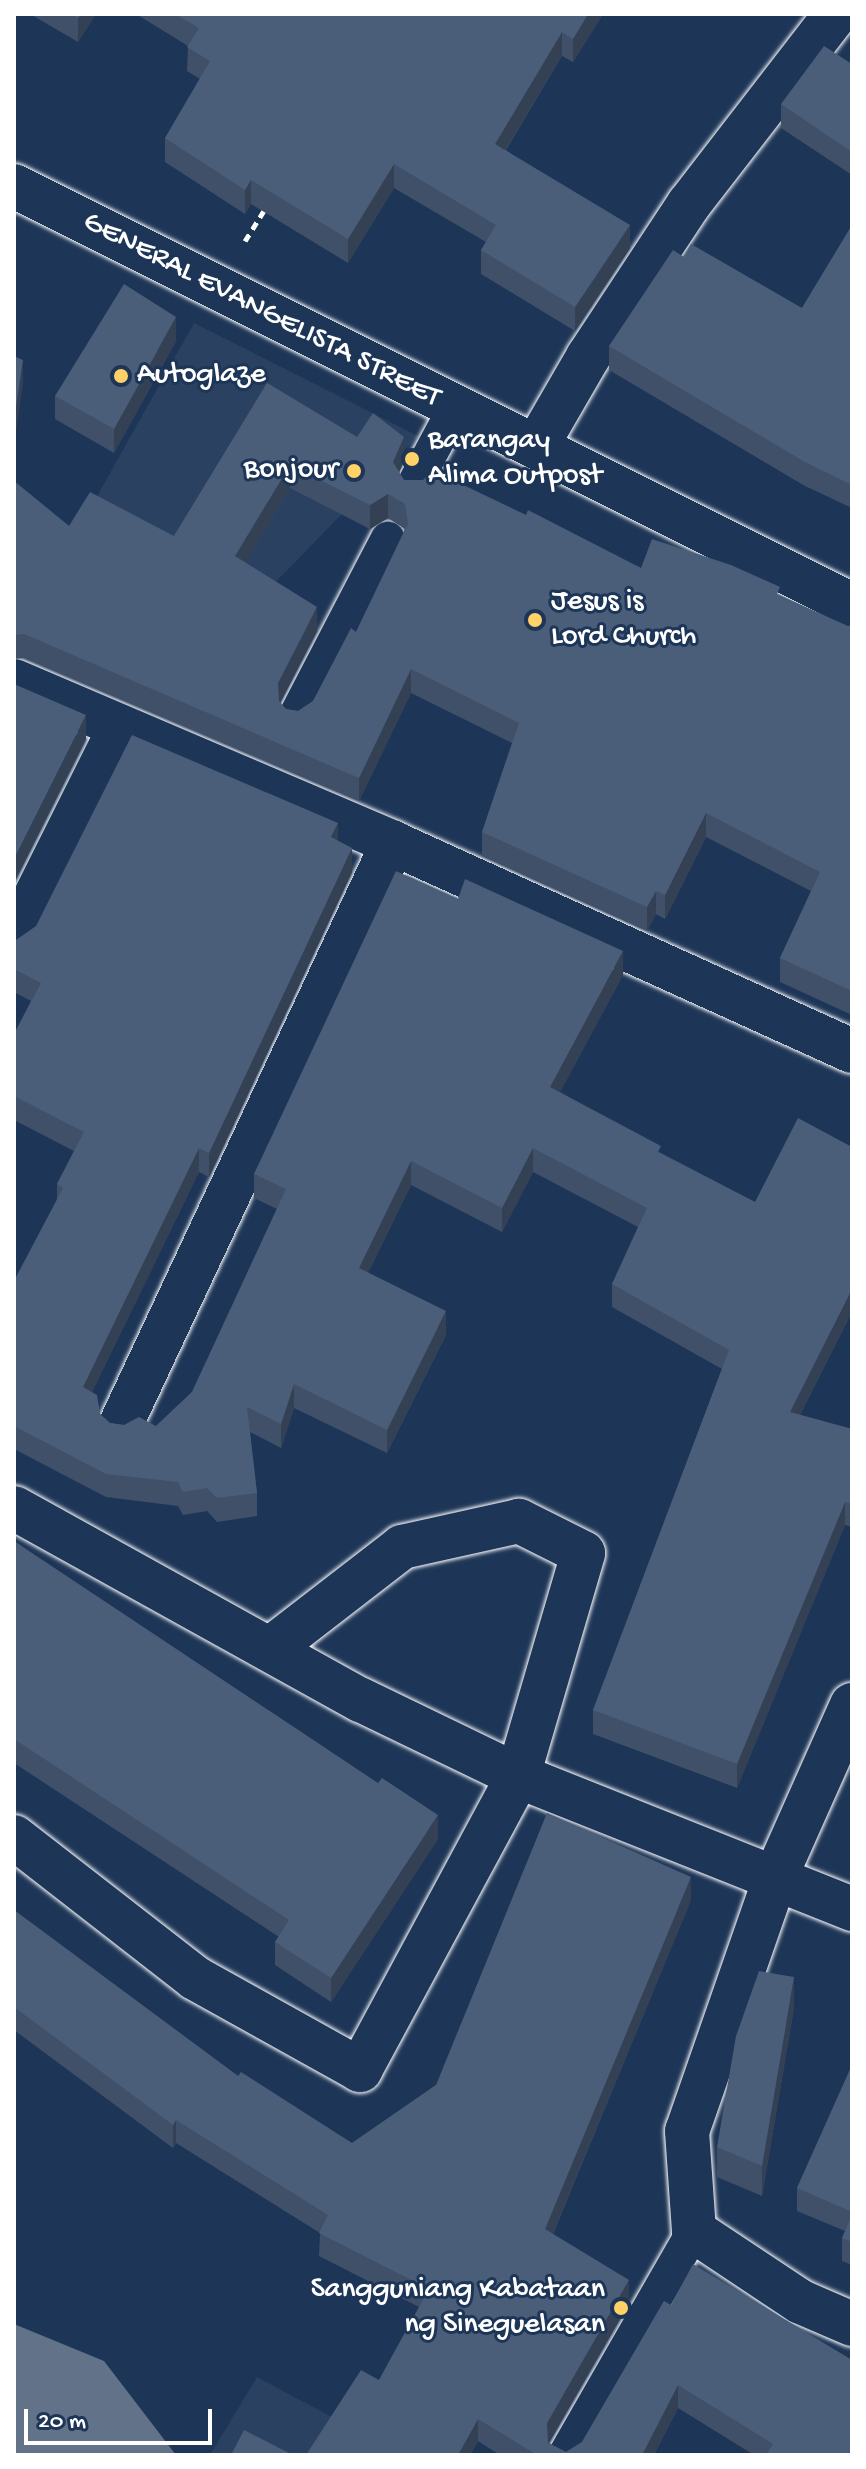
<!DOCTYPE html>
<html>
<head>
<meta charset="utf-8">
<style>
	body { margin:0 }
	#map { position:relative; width:866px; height:2469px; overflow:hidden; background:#1d3557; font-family:"Gochi Hand",sans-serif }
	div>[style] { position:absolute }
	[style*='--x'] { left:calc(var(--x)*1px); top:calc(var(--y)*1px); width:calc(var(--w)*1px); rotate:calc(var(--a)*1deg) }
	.built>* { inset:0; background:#2a4161 }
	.water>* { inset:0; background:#617289 }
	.path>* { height:5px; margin-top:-2.5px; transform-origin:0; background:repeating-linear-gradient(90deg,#fff 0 8px,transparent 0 14px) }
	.roads { filter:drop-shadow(0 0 2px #fff) drop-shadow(0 0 2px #fff) }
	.service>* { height:34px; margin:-17px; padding:0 17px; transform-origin:17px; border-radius:17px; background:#1d3557 }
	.minor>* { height:44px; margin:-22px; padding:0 22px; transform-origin:22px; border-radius:22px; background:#1d3557 }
	.secondary>* { height:44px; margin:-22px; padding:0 22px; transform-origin:22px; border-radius:22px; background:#1d3557 }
	.wall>* { inset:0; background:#405068 }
	.shaded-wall>* { inset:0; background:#344155 }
	.building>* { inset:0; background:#4a5d79 }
	.dots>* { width:22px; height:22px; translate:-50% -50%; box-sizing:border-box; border:4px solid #1d3557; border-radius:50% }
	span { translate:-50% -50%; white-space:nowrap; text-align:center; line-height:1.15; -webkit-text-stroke:6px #1d3557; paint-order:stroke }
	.street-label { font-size:30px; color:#fff }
	.poi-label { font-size:30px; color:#fff }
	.left { translate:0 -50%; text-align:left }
	.right { translate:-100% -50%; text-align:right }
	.frame { position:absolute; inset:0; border:16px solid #fff; pointer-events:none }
	.scale { position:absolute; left:24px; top:2409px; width:188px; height:36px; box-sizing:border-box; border:4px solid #fff; border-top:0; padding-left:10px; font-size:24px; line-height:28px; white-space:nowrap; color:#fff; -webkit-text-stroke:6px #1d3557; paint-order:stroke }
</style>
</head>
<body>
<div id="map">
	<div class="built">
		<div style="clip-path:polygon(194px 323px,418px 436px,265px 593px,91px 507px)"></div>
		<div style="clip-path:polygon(257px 2377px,403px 2455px,210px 2455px)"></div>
	</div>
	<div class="water">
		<div style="clip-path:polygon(14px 2324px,104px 2361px,176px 2455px,14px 2455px)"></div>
	</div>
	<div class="path">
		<div style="--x:245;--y:241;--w:38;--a:-58"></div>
	</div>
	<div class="roads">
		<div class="service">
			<div style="--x:413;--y:486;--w:89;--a:-61.7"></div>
			<div style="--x:296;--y:715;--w:199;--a:-62.5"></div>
			<div style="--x:565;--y:2455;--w:258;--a:-60.1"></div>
		</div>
		<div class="minor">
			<div style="--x:536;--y:447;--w:104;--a:-60"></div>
			<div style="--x:588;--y:357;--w:183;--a:-56.6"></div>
			<div style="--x:689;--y:204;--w:240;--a:-52.3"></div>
			<div style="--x:14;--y:681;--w:412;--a:23.1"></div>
			<div style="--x:393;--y:843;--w:504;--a:24.38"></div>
			<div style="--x:14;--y:939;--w:237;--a:-63.4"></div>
			<div style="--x:121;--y:1424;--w:642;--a:-64.91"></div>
			<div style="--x:14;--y:1508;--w:397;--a:29"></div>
			<div style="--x:361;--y:1700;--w:174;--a:25.8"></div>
			<div style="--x:518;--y:1776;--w:360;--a:21.7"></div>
			<div style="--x:852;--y:1705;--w:187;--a:114"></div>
			<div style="--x:776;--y:1876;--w:270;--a:109.2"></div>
			<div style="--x:687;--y:2131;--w:100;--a:86"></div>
			<div style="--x:694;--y:2231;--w:128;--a:33.6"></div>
			<div style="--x:801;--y:2302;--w:56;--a:23.3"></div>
			<div style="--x:14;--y:1837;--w:229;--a:37.9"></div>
			<div style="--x:195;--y:1978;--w:189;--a:29.1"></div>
			<div style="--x:360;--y:2070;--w:334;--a:-61.7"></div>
			<div style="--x:518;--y:1776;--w:232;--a:-73.7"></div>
			<div style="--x:583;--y:1553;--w:72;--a:-153.4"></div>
			<div style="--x:519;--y:1521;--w:120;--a:167.5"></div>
			<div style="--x:402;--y:1547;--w:167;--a:142.3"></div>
		</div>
		<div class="secondary">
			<div style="--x:14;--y:186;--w:937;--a:26.57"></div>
		</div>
	</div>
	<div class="wall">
		<div style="clip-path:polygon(30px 14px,96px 14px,78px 42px)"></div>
		<div style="clip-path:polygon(136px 14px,603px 14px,573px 62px,562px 56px,506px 150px,630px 248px,575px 331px,481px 274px,481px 250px,486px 242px,394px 188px,348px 263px,251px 204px,245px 214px,165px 162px,165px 138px,200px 79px,187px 71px,188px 46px)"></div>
		<div style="clip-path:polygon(852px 64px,852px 175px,781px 128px,781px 104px)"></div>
		<div style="clip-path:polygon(852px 225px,852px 508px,805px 486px,609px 370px,609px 346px,684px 257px,802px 308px)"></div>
		<div style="clip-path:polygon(176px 341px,114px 453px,55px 419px,55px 396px)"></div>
		<div style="clip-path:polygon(evenodd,267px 383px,357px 437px,404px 461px,399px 472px,404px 480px,526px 515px,641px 568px,780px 596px,852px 628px,852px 1015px,780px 982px,780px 958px,811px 891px,706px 837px,665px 919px,656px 914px,647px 931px,482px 856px,482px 832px,512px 743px,411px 693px,359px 801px,24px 658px,14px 659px,14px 481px,69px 526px,174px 536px,267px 383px,290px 488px,370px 529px,388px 518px,405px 529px,356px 632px,313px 701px,298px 711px,286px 709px,280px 703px,317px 631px,245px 563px,290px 488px)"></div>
		<div style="clip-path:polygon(338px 841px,352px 872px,209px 1177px,199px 1172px,92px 1392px,100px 1414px,110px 1423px,124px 1425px,156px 1426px,192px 1392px,277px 1209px,254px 1198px,254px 1174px,623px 975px,560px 1092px,661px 1153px,755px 1202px,852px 1147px,852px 1312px,800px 1415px,852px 1429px,852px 1527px,845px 1525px,737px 1788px,593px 1734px,593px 1710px,722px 1369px,612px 1307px,612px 1284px,638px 1227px,533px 1172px,502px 1232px,411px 1185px,368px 1273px,446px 1335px,387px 1453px,294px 1408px,281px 1448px,250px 1432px,257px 1493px,257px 1516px,217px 1522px,207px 1511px,183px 1515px,178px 1506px,106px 1497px,14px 1449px,14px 1281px,57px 1200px,57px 1184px,74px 1151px,14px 1120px,14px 1034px,31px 1001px,14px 992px,14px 940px,16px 940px)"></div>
		<div style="clip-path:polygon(14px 1541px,438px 1839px,331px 2002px,275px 1965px,275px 1942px,279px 1937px,14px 1763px)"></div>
		<div style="clip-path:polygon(691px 1900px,553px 2234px,629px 2303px,549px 2443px,566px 2452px,582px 2442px,664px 2301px,852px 2455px,754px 2455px,678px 2408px,654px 2455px,500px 2455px,478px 2441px,470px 2455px,306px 2455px,379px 2380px,419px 2307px,319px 2256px,320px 2233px,176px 2143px,173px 2148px,14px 2030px,14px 1910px,238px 2076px,352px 2143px,436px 2085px)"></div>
		<div style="clip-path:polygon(794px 2008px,762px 2196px,717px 2177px,717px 2147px)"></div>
		<div style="clip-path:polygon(852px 2065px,852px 2265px,842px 2261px,842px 2238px,845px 2231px,797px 2211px,797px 2188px)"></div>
	</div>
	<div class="shaded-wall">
		<div style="clip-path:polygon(81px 14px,96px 14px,78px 42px,78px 18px)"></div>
		<div style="clip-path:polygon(588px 14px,603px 14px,573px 62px,573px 39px)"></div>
		<div style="clip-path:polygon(562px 32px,562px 56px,495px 167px,495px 144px)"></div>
		<div style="clip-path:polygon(394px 164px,394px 188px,348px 263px,348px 239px)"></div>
		<div style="clip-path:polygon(251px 180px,251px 204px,245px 214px,245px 190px)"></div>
		<div style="clip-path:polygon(630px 225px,630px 248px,575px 331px,575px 307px)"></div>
		<div style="clip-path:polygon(176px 317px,176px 341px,114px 453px,114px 429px)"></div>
		<div style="clip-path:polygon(23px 360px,23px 384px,14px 446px,14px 422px)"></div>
		<div style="clip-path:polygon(404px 437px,404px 461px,393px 486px,393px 462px)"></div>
		<div style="clip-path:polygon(290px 465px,290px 488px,235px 580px,235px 556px)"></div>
		<div style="clip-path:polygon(388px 494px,388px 518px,370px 529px,370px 505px)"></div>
		<div style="clip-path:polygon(317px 607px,317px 631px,278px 707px,278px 683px)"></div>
		<div style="clip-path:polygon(411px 669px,411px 693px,359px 801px,359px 778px)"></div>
		<div style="clip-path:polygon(86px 715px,86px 739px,14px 883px,14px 859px)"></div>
		<div style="clip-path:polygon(706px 813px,706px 837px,665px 919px,665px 895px)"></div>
		<div style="clip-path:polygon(338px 823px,338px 846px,331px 837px)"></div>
		<div style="clip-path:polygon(352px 848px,352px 872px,209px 1177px,209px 1153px)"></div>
		<div style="clip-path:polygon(656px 891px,656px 914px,647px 931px,647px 907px)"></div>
		<div style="clip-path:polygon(623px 951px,623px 975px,550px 1111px,550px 1087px)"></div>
		<div style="clip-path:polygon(199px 1148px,199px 1172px,83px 1411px,83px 1387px)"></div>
		<div style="clip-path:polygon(533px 1148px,533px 1172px,502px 1232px,502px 1208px)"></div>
		<div style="clip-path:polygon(411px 1161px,411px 1185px,359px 1292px,359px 1268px)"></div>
		<div style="clip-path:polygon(852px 1289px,852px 1312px,790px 1435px,790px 1412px)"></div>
		<div style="clip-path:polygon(446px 1311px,446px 1335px,387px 1453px,387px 1430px)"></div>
		<div style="clip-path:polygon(294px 1384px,294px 1408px,281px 1448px,281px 1424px)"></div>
		<div style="clip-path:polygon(845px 1502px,845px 1525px,737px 1788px,737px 1764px)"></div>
		<div style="clip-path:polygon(438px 1815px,438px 1839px,331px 2002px,331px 1978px)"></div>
		<div style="clip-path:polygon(691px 1877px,691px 1900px,545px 2252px,545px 2229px)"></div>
		<div style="clip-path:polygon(794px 1977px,794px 2008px,762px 2196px,762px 2166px)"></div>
		<div style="clip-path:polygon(176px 2120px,176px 2143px,173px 2148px,173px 2125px)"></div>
		<div style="clip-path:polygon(629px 2280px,629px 2303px,547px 2446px,547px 2423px)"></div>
		<div style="clip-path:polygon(678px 2385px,678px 2408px,654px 2455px,642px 2455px)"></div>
		<div style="clip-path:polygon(478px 2419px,478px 2441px,470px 2455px,458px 2455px)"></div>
	</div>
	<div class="building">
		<div style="clip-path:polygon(71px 14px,81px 14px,78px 18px)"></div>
		<div style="clip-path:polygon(175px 14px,588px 14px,573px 39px,562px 32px,495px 144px,630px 225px,575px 307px,481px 250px,496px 225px,394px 164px,348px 239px,251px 180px,245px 190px,165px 138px,210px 61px,187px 47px,199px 28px)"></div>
		<div style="clip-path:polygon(824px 46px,852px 64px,852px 152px,781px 104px)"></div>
		<div style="clip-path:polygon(852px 225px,852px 485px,805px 462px,609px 346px,673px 250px,684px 257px,691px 244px,802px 308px)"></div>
		<div style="clip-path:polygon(124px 284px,176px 317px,114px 429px,55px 396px)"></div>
		<div style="clip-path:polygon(14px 356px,23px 360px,14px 422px)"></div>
		<div style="clip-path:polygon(evenodd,267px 383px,357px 437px,373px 413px,404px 437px,393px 462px,404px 480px,423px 480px,432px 470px,526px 515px,528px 510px,641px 568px,652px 539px,731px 565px,780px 587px,777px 594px,852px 628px,852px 991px,780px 958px,820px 872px,706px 813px,665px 895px,656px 891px,647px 907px,482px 832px,519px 723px,411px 669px,359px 778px,24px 634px,14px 635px,14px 481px,69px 526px,90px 492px,174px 536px,267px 383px,290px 465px,370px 505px,388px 494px,405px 504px,408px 524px,356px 632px,351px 628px,313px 701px,298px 711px,286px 709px,279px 701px,278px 683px,317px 607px,235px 556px,290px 465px)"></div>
		<div style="clip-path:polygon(14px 684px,86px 715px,14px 859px)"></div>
		<div style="clip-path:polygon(132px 735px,338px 823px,331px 837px,352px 848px,209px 1153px,199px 1148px,83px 1387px,97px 1395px,100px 1414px,110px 1423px,124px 1425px,139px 1417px,156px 1426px,192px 1392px,286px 1189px,254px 1174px,396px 871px,458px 899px,465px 879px,623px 951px,550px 1087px,661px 1146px,658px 1152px,755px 1202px,798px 1118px,852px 1147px,852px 1289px,790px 1412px,852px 1429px,852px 1504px,845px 1502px,737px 1764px,593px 1710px,729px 1350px,612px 1284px,647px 1208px,533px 1148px,502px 1208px,411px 1161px,359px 1268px,446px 1311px,387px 1430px,294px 1384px,281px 1424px,247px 1407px,257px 1493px,217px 1498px,207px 1488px,183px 1492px,178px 1482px,106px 1474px,14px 1426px,14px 1281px,63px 1188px,57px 1184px,84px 1132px,14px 1096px,14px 1034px,41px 983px,14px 969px,14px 940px,16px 940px,36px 926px)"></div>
		<div style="clip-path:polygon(14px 1541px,378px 1783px,382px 1778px,438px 1815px,331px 1978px,275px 1942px,289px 1920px,14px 1739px)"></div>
		<div style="clip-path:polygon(547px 1813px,691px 1877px,545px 2229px,629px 2280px,547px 2423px,548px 2443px,566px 2452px,582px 2442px,664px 2301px,671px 2305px,693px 2264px,852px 2360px,852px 2455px,766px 2455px,773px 2444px,678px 2385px,642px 2455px,537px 2455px,478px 2419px,458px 2455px,306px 2455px,361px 2370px,379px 2380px,429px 2289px,319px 2233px,328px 2215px,176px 2120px,173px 2125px,14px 2007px,14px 1910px,238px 2076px,241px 2072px,352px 2143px,436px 2085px)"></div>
		<div style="clip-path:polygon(759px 1971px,794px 1977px,762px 2166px,717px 2147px,736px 2036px)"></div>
		<div style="clip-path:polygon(852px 2065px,852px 2212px,797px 2188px)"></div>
		<div style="clip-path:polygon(852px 2215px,852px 2242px,842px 2238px)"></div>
		<div style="clip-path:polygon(244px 2430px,293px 2455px,231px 2455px)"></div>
	</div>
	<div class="dots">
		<div style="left:121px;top:376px;background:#ffd166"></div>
		<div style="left:412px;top:459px;background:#ffd166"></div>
		<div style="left:354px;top:471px;background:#ffd166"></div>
		<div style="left:535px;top:620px;background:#ffd166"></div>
		<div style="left:621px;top:2308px;background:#ffd166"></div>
	</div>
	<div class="street-label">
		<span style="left:261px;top:311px;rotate:27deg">GENERAL EVANGELISTA STREET</span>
	</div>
	<div class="poi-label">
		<span class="left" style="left:137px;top:376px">Autoglaze</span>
		<span class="left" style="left:428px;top:459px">Barangay<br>Alima Outpost</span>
		<span class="right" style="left:338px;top:471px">Bonjour</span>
		<span class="left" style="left:551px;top:620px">Jesus is<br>Lord Church</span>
		<span class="right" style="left:605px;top:2308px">Sangguniang Kabataan<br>ng Sineguelasan</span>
	</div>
	<div class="frame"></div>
	<div class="scale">20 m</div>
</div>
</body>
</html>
